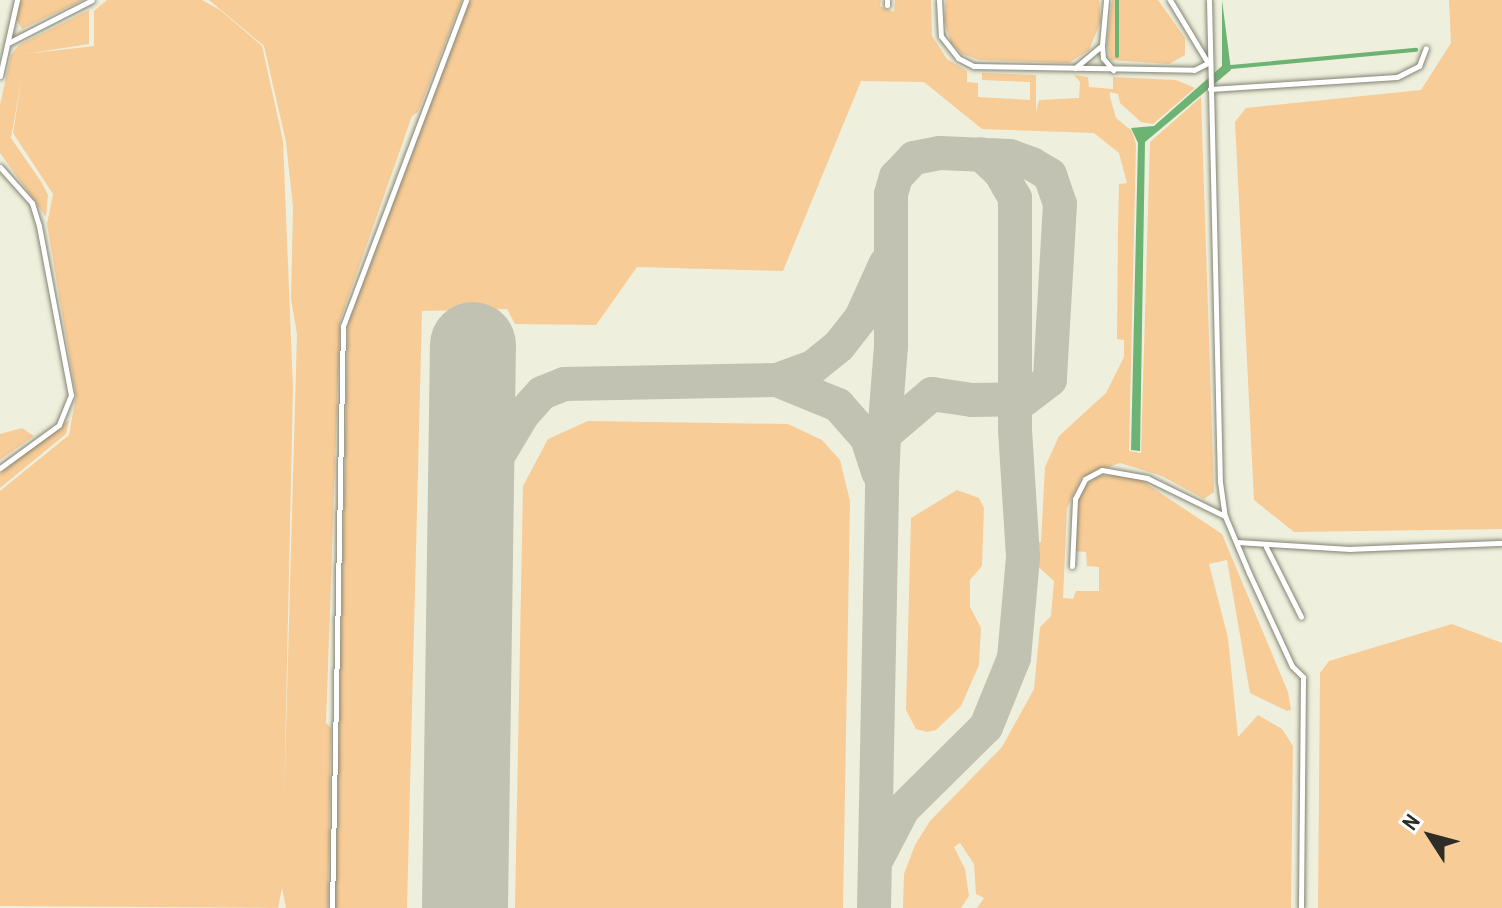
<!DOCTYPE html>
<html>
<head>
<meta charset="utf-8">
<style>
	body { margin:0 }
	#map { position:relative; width:1502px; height:908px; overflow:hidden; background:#efefdd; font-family:"Archivo Narrow",sans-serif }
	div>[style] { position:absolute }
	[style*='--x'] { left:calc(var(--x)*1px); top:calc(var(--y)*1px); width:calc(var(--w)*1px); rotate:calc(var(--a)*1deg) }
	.green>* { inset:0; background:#f7cc97 }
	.water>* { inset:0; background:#6db373 }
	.stream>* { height:4px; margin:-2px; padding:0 2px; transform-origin:2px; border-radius:2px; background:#6db373 }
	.taxiway>* { height:34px; margin:-17px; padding:0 17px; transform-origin:17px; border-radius:17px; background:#c2c2b2 }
	.runway>* { height:86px; margin:-43px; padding:0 43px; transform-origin:43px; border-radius:43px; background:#c2c2b2 }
	.roads { filter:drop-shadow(0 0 2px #838373) drop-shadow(0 0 2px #838373) }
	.lane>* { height:5px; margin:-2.5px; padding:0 2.5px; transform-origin:2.5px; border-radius:2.5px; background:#fff }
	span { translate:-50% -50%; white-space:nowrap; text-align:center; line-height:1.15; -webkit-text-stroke:6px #fff; paint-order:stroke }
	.north { position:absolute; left:1390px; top:796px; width:80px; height:80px; -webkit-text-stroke:6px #fff; paint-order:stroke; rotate:306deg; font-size:22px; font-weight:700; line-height:32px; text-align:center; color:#2d2d26 }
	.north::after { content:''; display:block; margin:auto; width:28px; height:36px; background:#2d2d26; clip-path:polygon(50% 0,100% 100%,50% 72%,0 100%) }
</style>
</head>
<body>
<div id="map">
	<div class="green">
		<div style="clip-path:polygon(21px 0,83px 0,22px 29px,16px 19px)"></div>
		<div style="clip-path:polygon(107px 0,202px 0,220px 10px,262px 46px,283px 141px,293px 388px,284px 802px,297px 334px,291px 299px,293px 207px,286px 142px,264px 46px,209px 0,462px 0,418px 112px,412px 116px,340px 321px,326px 723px,331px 728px,328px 908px,286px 908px,282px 888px,278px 908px,0 906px,0 491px,69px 435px,76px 396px,47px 224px,53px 194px,13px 133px,22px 76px,11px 138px,42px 183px,48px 195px,46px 217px,0 153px,0 105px,11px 55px,19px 45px,89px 10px,89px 44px,25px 54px,94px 46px,94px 11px)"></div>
		<div style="clip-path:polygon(470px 0,881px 0,880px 6px,894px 12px,895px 0,931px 0,932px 36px,947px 59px,967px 71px,967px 82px,978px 83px,978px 97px,1030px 100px,1030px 82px,982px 80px,982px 73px,1036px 75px,1036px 112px,1039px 100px,1079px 98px,1080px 82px,1074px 75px,1088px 77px,1089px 87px,1113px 89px,1113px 77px,1176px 80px,1195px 88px,1153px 124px,1141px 122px,1120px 103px,1118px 94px,1110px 92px,1110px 97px,1116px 118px,1132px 131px,1136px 144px,1129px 451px,1141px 453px,1150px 142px,1201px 97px,1214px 492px,1204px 499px,1162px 476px,1120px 463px,1082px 477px,1067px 508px,1063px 598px,1073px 599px,1076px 591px,1099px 591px,1099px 567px,1087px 566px,1086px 552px,1075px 551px,1077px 501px,1083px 487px,1099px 476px,1132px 474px,1222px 534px,1288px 692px,1291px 710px,1287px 711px,1250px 693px,1227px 560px,1209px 564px,1228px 638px,1238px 737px,1258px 715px,1282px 729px,1293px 746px,1291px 908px,977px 908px,984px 898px,976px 894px,974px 864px,960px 843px,954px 847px,965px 869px,969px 896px,961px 908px,903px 908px,904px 874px,915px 845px,930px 821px,1002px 747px,1034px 689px,1040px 627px,1051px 616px,1054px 581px,1033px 562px,1034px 542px,1041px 542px,1045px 467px,1059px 436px,1106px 393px,1124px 357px,1124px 340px,1117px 339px,1118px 230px,1119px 184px,1127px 183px,1119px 153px,1094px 133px,982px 129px,924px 82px,861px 81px,783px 271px,637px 267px,596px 325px,515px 324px,507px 309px,422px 311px,407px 908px,335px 908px,348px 323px)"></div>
		<div style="clip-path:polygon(946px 0,1099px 0,1101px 21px,1089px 50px,1069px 63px,979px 60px,962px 54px,951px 43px,944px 20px)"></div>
		<div style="clip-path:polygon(1112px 0,1158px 0,1185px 38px,1185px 55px,1169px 64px,1111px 60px,1107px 45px)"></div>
		<div style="clip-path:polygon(1449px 0,1502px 0,1502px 529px,1294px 532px,1254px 500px,1235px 122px,1246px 108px,1421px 90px,1451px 43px)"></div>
		<div style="clip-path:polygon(69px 420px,66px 434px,0 488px,0 473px)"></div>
		<div style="clip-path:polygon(588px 421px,788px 424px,822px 440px,840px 460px,850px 501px,843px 908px,515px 908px,523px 486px,548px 439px)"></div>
		<div style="clip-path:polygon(22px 428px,34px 436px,0 460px,0 434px)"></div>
		<div style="clip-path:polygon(957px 490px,979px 498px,984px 508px,982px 566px,970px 580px,970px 607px,981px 628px,979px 665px,961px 706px,936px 730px,927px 732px,916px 729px,906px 710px,911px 518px)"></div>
		<div style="clip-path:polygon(1452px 624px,1502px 643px,1502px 908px,1318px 908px,1320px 673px,1329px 661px)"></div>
	</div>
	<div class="water">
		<div style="clip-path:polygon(1222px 0,1231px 70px,1145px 142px,1140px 451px,1131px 450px,1138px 143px,1131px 128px,1154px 126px,1222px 66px)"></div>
	</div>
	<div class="stream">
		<div style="--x:1117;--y:0;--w:56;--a:90"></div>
		<div style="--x:1231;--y:67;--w:186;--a:-5.3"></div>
	</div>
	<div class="taxiway">
		<div style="--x:777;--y:380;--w:38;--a:-20"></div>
		<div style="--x:813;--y:367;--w:33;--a:-39"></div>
		<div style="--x:839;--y:346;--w:36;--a:-52"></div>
		<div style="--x:861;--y:318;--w:60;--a:-65.6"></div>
		<div style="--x:471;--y:501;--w:101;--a:-59.1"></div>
		<div style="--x:523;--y:414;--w:28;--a:-48"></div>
		<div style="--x:542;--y:393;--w:24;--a:-22"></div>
		<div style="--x:564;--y:384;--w:213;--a:-1.1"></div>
		<div style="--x:777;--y:380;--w:66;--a:22.3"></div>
		<div style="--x:838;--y:405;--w:44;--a:48.7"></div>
		<div style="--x:867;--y:438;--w:36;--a:72"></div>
		<div style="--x:878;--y:857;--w:54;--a:-62.5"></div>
		<div style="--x:903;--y:809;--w:117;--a:-44.7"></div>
		<div style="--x:986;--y:727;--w:74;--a:-67.9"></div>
		<div style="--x:1014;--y:658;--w:101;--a:-84.9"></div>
		<div style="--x:1023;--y:557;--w:127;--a:-93.6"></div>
		<div style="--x:1015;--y:430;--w:232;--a:-90"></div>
		<div style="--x:1015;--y:198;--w:30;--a:-120"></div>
		<div style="--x:1000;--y:172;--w:26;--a:-137"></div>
		<div style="--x:874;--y:908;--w:424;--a:-88.9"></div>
		<div style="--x:882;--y:484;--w:49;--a:-87.7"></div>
		<div style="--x:884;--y:435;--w:89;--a:-85.5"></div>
		<div style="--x:891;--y:346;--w:152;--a:-90"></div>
		<div style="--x:891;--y:194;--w:18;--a:-74"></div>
		<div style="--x:896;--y:177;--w:26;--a:-47"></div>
		<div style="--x:914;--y:158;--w:26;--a:-11"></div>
		<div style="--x:940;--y:153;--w:70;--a:2.5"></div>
		<div style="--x:1010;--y:156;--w:23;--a:20"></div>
		<div style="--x:1032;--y:164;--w:21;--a:31"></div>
		<div style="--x:1050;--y:175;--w:31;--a:71"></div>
		<div style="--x:1060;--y:204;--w:176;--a:93.3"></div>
		<div style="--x:1050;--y:380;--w:31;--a:143"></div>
		<div style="--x:1025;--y:399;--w:53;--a:178.9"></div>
		<div style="--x:972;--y:400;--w:40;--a:-171.5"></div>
		<div style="--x:932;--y:394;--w:63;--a:139.5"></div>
	</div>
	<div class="runway">
		<div style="--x:465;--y:908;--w:563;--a:-89.19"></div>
	</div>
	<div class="roads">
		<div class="lane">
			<div style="--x:939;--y:0;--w:36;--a:87"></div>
			<div style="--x:941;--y:36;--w:28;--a:52"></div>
			<div style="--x:958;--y:58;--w:18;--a:27"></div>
			<div style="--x:974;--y:66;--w:220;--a:1"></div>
			<div style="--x:1194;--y:70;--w:16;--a:-27"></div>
			<div style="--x:1208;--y:63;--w:74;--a:-121.1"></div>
			<div style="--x:1209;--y:0;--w:482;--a:88.7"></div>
			<div style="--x:1220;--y:482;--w:34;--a:82"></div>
			<div style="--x:1225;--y:516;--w:62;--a:67.2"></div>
			<div style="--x:1249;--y:573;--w:102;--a:65.2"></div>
			<div style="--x:1292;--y:666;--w:16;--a:45"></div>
			<div style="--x:1303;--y:677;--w:231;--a:90.5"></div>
			<div style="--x:887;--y:5;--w:5;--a:-90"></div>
			<div style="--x:8;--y:43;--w:94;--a:-27.1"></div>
			<div style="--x:1102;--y:46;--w:12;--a:85"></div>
			<div style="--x:1103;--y:58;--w:16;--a:50"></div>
			<div style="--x:1075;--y:68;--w:35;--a:-40"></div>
			<div style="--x:1102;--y:45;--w:45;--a:-84.9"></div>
			<div style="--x:0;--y:76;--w:78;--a:-77.4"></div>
			<div style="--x:1210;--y:89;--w:187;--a:-3.7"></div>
			<div style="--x:1397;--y:77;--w:25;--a:-27"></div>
			<div style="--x:1419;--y:66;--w:19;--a:-69"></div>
			<div style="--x:0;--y:167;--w:48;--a:48.4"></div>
			<div style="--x:32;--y:203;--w:24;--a:73"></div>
			<div style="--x:39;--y:226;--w:172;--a:79.3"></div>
			<div style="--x:71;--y:395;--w:32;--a:112"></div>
			<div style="--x:59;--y:425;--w:73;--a:143.9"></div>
			<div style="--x:1237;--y:542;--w:113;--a:3.5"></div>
			<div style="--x:1350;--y:549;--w:152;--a:-2.3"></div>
			<div style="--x:1266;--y:547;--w:78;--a:63.4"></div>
			<div style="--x:1072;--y:566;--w:67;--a:-87.4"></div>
			<div style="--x:1075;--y:499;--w:22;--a:-63"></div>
			<div style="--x:1085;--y:479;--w:19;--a:-28"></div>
			<div style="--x:1102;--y:470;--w:46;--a:10.1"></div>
			<div style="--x:1147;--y:478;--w:87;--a:26"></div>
			<div style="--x:332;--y:908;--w:582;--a:-88.92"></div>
			<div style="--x:343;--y:326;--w:348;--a:-69.3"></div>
		</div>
	</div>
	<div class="north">N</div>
</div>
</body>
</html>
